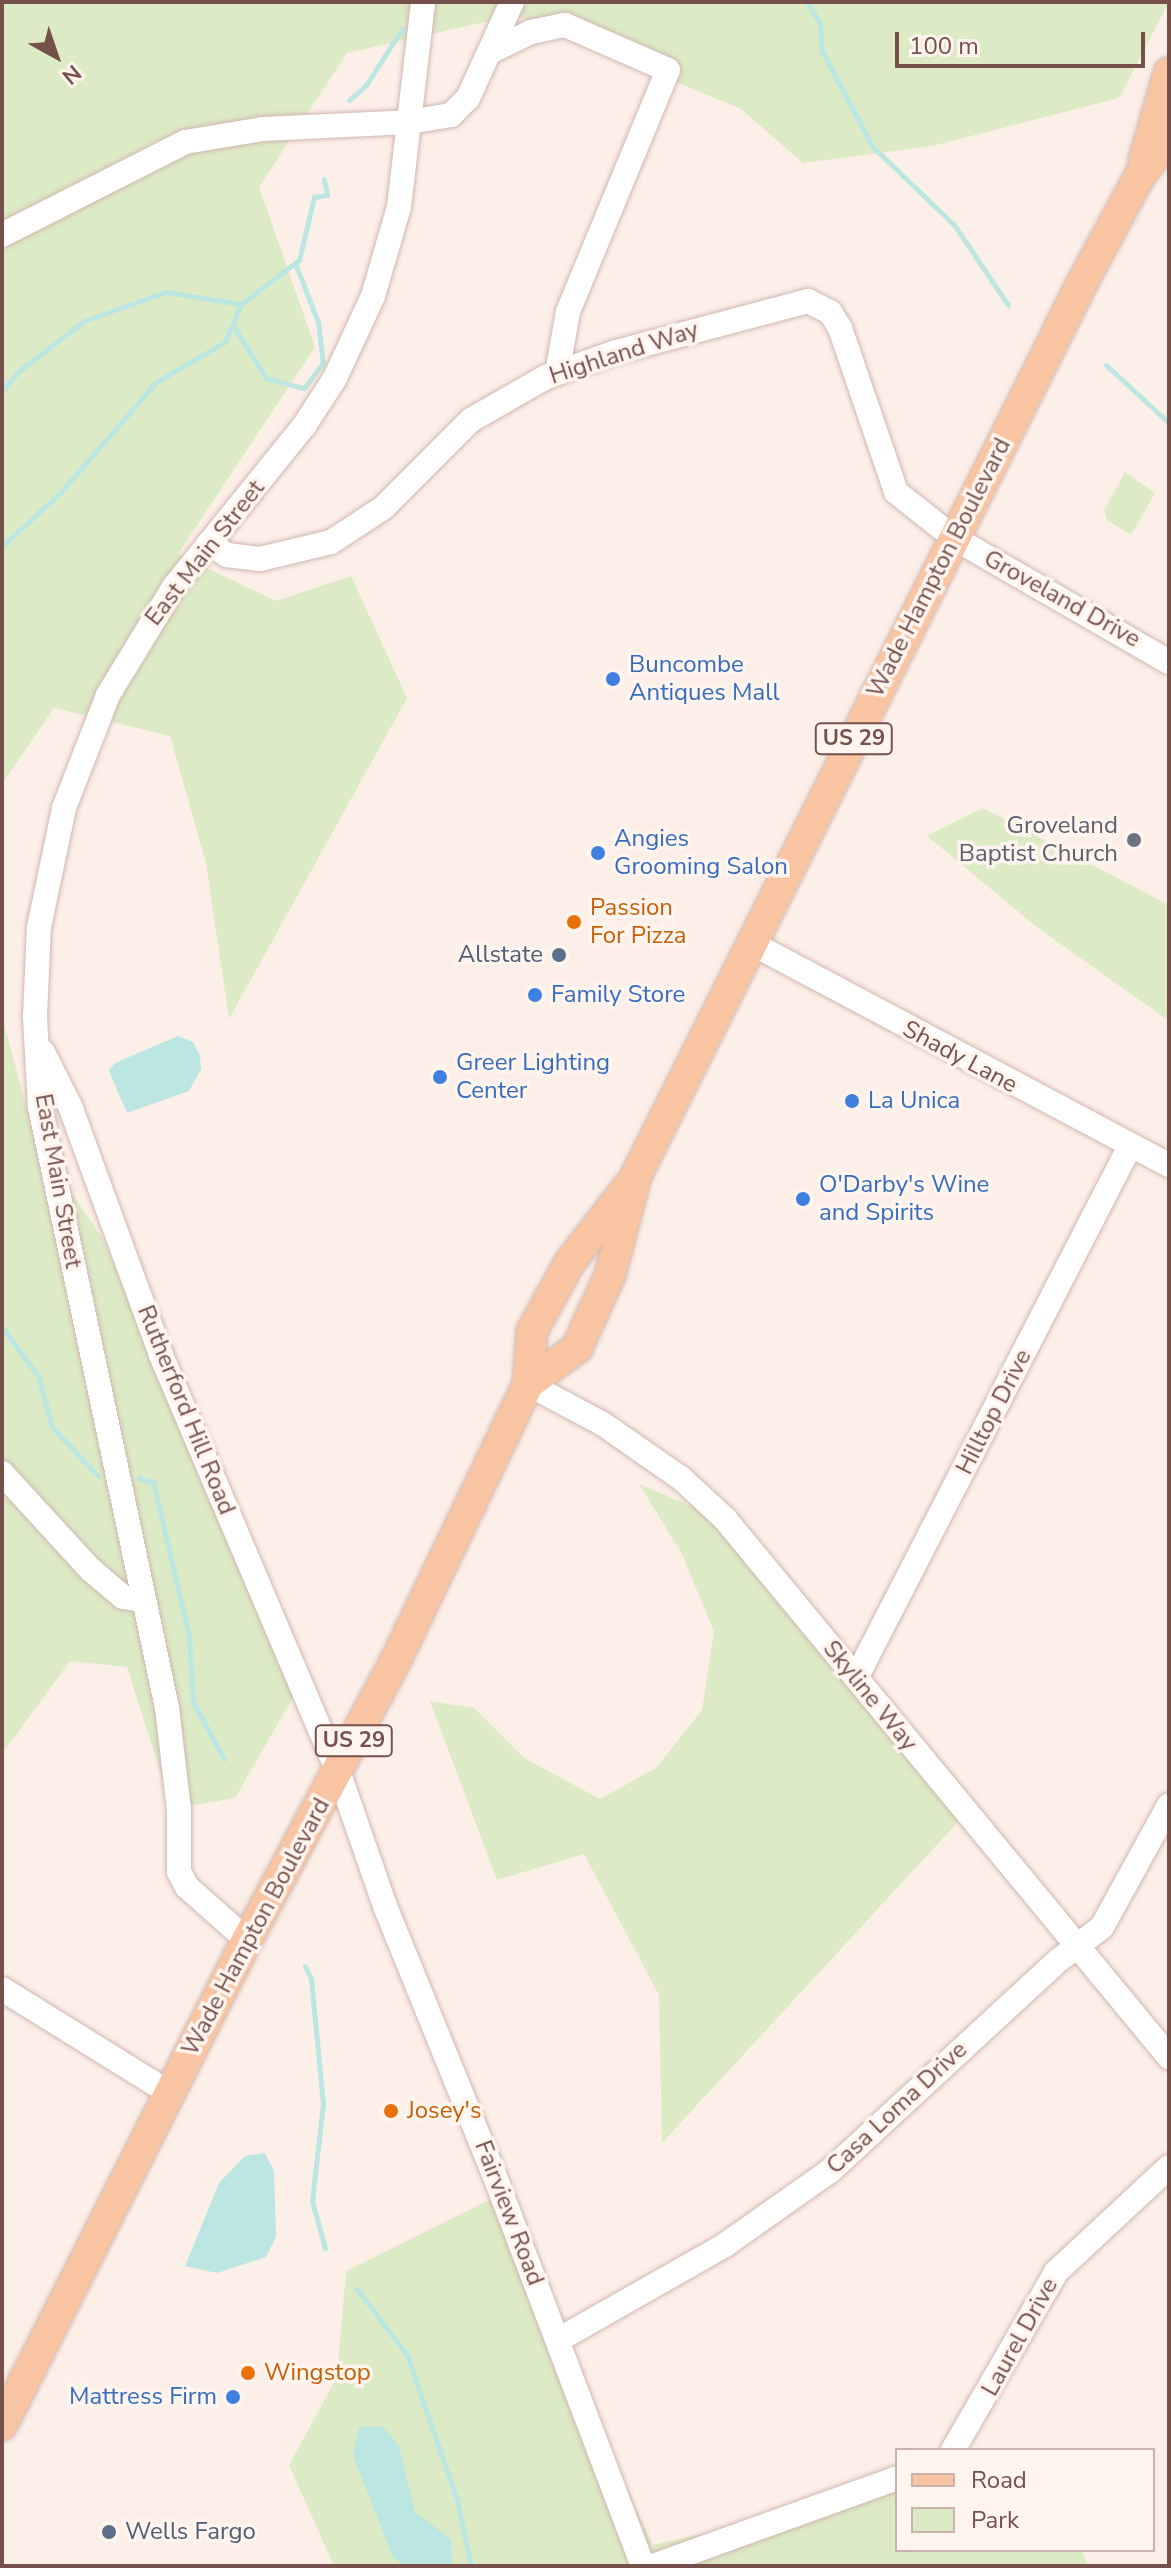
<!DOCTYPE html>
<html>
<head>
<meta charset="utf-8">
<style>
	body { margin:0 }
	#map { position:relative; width:1171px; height:2568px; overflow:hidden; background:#fcefe8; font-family:"Nunito Sans",sans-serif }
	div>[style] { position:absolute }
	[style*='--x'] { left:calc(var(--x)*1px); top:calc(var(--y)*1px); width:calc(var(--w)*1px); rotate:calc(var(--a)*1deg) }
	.green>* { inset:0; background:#ddeac6 }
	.water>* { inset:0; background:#bce6e2 }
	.stream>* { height:5px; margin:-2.5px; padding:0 2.5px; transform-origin:2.5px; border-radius:2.5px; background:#bce6e2 }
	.roads { filter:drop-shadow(0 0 2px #d0b7b0) drop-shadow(0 0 2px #d0b7b0) }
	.minor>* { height:24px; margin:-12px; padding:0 12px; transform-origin:12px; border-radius:12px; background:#fff }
	.major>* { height:30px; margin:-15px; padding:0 15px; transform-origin:15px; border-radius:15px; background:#f9c4a2 }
	.dots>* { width:22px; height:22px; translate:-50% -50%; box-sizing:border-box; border:4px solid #fff4ee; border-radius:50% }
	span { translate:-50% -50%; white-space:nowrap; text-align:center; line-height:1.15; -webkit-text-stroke:7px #fff4ee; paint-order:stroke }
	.shield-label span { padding:2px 6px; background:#fff4ee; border:2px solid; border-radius:6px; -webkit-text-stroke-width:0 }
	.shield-label { font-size:22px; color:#76514c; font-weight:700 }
	.street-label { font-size:24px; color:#76514c }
	.shop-label { font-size:24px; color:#366cbe }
	.left { translate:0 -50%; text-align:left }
	.right { translate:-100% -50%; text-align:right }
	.worship-label { font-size:24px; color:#5b616d }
	.food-label { font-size:24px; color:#c56008 }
	.service-label { font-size:24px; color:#4e5e75 }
	.frame { position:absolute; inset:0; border:4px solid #76514c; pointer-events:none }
	.legend { position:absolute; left:895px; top:2448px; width:260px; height:104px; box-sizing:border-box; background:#fff4ee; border:2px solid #c8b3ad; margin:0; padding:10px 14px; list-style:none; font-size:24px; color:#76514c }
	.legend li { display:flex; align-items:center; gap:16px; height:40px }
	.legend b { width:40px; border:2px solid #c8b3ad }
	.north { position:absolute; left:16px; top:16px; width:80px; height:80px; -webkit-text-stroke:6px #fff4ee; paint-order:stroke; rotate:140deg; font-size:22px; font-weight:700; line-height:32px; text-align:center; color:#76514c }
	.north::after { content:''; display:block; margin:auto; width:28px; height:36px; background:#76514c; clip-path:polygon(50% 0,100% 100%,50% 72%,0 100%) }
	.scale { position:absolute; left:895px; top:32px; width:250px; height:36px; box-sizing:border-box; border:4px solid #76514c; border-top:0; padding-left:10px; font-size:24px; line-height:28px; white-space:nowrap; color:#76514c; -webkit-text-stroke:6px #fff4ee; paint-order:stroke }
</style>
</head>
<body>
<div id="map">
	<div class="green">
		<div style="clip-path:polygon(2px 2px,1169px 2px,1119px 98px,932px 146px,803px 163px,741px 109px,515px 15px,347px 53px,259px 187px,315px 347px,178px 554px,276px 601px,351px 576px,407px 698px,229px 1019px,206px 863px,170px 736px,54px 708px,2px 784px)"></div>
		<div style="clip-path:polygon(1125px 472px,1155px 493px,1131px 535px,1107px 520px,1104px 511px)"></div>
		<div style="clip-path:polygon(983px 808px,1169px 905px,1169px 1021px,1038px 928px,927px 836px)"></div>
		<div style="clip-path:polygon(2px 1016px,35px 1139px,103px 1239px,296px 1692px,235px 1798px,172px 1809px,127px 1667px,70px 1661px,2px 1754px)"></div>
		<div style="clip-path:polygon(639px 1484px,747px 1530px,968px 1811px,662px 2143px,659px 1995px,584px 1854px,497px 1880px,430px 1701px,474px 1708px,524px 1758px,600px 1799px,656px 1768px,702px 1710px,714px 1632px,682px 1554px)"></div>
		<div style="clip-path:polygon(493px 2198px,653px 2545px,897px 2489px,897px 2550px,1082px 2550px,1088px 2566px,334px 2566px,289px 2465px,337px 2377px,346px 2271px)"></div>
	</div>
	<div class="water">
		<div style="clip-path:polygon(178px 1036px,193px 1042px,200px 1056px,201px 1069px,189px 1091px,127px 1113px,109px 1071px,115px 1063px)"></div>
		<div style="clip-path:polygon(265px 2153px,274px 2171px,276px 2237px,266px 2257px,217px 2273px,185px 2266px,219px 2183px,245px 2156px)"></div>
		<div style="clip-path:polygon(359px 2427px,383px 2427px,399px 2446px,415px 2512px,451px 2539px,452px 2566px,406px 2566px,393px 2558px,353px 2455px)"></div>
	</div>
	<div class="stream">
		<div style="--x:807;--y:2;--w:26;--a:59"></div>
		<div style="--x:820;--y:24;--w:27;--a:86"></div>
		<div style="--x:822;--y:51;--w:107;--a:62.2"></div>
		<div style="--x:872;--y:146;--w:115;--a:43.9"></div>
		<div style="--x:955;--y:226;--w:95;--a:56.1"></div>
		<div style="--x:349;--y:100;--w:23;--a:-41"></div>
		<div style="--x:366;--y:85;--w:67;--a:-57.3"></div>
		<div style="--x:234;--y:327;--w:60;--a:57.9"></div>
		<div style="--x:266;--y:378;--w:39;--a:15"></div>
		<div style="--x:304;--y:388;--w:31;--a:-53"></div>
		<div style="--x:323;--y:363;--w:41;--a:-97"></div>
		<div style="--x:318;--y:322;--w:63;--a:-111.3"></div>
		<div style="--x:1106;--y:365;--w:86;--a:42.6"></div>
		<div style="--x:2;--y:391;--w:26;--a:-50"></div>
		<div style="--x:19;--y:371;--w:82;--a:-37.6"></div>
		<div style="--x:84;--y:321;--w:87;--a:-19.5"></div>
		<div style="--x:166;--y:292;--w:76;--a:9.1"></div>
		<div style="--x:2;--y:546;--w:79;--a:-42.4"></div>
		<div style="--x:60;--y:493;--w:147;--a:-49.1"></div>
		<div style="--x:156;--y:382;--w:80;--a:-30.1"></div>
		<div style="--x:225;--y:342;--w:41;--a:-67.2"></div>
		<div style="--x:241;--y:304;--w:73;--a:-37.2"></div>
		<div style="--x:299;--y:260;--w:65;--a:-76.6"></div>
		<div style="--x:314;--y:197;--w:13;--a:-9"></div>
		<div style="--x:327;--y:195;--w:16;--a:-101"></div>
		<div style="--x:2;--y:1327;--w:61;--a:53.7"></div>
		<div style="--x:38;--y:1376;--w:53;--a:74.6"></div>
		<div style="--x:52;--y:1427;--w:67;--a:46.8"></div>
		<div style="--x:139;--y:1478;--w:15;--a:16"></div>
		<div style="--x:153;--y:1482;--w:157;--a:76.8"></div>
		<div style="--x:189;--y:1635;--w:67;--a:86.6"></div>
		<div style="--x:193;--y:1702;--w:65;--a:61.5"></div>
		<div style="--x:305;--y:1966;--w:14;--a:65"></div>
		<div style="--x:311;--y:1979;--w:125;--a:84.5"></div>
		<div style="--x:323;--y:2103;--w:99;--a:96.4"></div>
		<div style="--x:312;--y:2201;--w:49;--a:74.5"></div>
		<div style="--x:357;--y:2289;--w:83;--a:52.9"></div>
		<div style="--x:407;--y:2355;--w:153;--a:71"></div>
		<div style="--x:457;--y:2500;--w:67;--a:78"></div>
	</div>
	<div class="roads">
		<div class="minor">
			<div style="--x:490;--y:52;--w:46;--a:-26"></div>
			<div style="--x:531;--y:32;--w:35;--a:-12"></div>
			<div style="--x:565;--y:25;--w:112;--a:23.6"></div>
			<div style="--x:668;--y:70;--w:262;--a:112.5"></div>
			<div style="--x:568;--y:312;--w:62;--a:100.2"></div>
			<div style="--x:2;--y:235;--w:205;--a:-26.9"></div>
			<div style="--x:185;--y:142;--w:79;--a:-9.5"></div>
			<div style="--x:263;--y:129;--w:146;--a:-2.7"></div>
			<div style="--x:409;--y:122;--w:43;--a:-9.5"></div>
			<div style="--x:451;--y:115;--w:24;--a:-45"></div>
			<div style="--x:468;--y:98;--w:106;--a:-65.4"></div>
			<div style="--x:209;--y:543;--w:22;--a:34"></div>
			<div style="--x:227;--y:555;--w:33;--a:7"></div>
			<div style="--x:260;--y:559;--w:73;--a:-13.5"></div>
			<div style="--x:331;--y:542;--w:62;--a:-33.2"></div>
			<div style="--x:383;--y:508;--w:124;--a:-45"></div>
			<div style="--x:471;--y:420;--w:86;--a:-29.8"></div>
			<div style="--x:546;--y:377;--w:74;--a:-19.7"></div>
			<div style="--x:616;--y:352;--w:199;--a:-14.9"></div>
			<div style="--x:808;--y:301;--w:25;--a:27"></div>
			<div style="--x:830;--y:312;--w:19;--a:58"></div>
			<div style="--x:840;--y:328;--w:173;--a:71.1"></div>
			<div style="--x:896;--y:492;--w:74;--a:38.4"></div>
			<div style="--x:954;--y:538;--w:248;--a:30"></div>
			<div style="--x:753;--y:944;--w:471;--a:28"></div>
			<div style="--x:43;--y:1052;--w:60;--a:63.4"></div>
			<div style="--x:70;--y:1106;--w:265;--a:69.9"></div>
			<div style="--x:161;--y:1355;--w:452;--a:67"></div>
			<div style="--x:338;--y:1771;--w:143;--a:70.8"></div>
			<div style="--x:385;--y:1906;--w:289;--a:67.9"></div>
			<div style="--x:494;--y:2174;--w:419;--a:69.2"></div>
			<div style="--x:528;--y:1384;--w:85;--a:28.1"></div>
			<div style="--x:603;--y:1424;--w:96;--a:34.8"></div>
			<div style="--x:682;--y:1479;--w:59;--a:42.9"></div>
			<div style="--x:725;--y:1519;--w:698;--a:50.47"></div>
			<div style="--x:2;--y:1473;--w:132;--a:47.5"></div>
			<div style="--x:91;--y:1570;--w:42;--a:40.2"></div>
			<div style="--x:123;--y:1597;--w:20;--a:9"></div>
			<div style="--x:856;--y:1678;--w:598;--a:-62.75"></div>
			<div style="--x:247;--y:1940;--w:80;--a:-138.5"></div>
			<div style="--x:187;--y:1887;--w:17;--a:-118"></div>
			<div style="--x:179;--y:1872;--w:62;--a:-90"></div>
			<div style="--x:179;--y:1810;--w:103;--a:-96.7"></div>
			<div style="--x:167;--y:1708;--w:614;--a:-101.93"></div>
			<div style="--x:40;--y:1107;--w:90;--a:-93.2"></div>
			<div style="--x:35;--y:1017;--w:90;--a:-87.5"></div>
			<div style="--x:39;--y:927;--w:122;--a:-78.1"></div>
			<div style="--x:64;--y:808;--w:121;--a:-68.7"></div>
			<div style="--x:108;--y:695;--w:127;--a:-58.6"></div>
			<div style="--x:174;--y:587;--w:207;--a:-51.1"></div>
			<div style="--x:304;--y:426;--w:57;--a:-57.1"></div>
			<div style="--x:335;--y:378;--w:90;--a:-65.1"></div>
			<div style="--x:373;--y:296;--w:93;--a:-73.7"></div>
			<div style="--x:399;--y:207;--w:206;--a:-83.3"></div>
			<div style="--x:2;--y:1989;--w:198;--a:31.8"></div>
			<div style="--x:558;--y:2340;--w:192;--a:-29.6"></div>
			<div style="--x:725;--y:2245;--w:128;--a:-35.2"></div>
			<div style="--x:830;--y:2171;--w:311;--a:-42.7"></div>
			<div style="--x:1059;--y:1960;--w:54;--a:-37.5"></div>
			<div style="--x:1102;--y:1927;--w:139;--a:-61.2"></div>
			<div style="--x:953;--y:2450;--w:206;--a:-59.9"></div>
			<div style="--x:1056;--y:2272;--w:154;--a:-42.9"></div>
			<div style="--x:653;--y:2566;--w:259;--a:-19.8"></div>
		</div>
		<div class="major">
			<div style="--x:1144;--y:160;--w:91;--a:-74"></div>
			<div style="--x:528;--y:1384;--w:61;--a:-36.3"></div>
			<div style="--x:577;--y:1348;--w:80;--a:-65.7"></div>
			<div style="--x:610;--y:1275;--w:102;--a:-75.3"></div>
			<div style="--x:636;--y:1176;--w:998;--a:-63.46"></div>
			<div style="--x:1082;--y:283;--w:120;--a:-61.7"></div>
			<div style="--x:1139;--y:177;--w:49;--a:-52.4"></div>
			<div style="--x:2;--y:2425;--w:543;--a:-63.2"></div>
			<div style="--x:247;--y:1940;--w:315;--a:-62"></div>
			<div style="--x:395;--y:1662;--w:308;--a:-64.4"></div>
			<div style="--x:528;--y:1384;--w:53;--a:-85.7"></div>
			<div style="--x:532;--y:1331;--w:79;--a:-61.2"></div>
			<div style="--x:570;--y:1262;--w:95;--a:-52.3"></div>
		</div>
	</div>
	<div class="dots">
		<div style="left:613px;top:679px;background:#3f7fe0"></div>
		<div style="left:1134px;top:840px;background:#6b7280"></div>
		<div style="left:598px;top:853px;background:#3f7fe0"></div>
		<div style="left:574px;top:922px;background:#e8710a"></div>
		<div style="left:559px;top:955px;background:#5c6f8a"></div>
		<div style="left:535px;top:995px;background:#3f7fe0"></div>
		<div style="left:440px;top:1077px;background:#3f7fe0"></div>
		<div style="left:852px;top:1101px;background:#3f7fe0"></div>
		<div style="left:803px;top:1199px;background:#3f7fe0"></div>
		<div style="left:391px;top:2111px;background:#e8710a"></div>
		<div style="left:248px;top:2373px;background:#e8710a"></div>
		<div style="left:233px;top:2397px;background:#3f7fe0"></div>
		<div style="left:109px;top:2532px;background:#5c6f8a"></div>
	</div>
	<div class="shield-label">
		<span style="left:854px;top:739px">US 29</span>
		<span style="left:354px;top:1741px">US 29</span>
	</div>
	<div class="street-label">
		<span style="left:624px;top:353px;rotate:-18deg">Highland Way</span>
		<span style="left:205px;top:553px;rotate:-52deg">East Main Street</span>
		<span style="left:939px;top:568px;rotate:-63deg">Wade Hampton Boulevard</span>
		<span style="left:1062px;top:599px;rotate:29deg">Groveland Drive</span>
		<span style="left:960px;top:1057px;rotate:28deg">Shady Lane</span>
		<span style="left:58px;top:1181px;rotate:80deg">East Main Street</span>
		<span style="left:186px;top:1410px;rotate:68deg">Rutherford Hill Road</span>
		<span style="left:994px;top:1412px;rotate:-63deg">Hilltop Drive</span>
		<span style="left:870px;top:1696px;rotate:51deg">Skyline Way</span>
		<span style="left:256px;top:1927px;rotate:-62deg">Wade Hampton Boulevard</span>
		<span style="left:897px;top:2108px;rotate:-43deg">Casa Loma Drive</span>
		<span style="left:509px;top:2213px;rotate:69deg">Fairview Road</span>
		<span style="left:1020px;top:2337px;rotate:-61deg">Laurel Drive</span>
	</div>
	<div class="shop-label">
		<span class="left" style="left:629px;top:679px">Buncombe<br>Antiques Mall</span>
		<span class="left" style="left:614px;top:853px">Angies<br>Grooming Salon</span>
		<span class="left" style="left:551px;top:995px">Family Store</span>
		<span class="left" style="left:456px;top:1077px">Greer Lighting<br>Center</span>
		<span class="left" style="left:868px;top:1101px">La Unica</span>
		<span class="left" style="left:819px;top:1199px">O'Darby's Wine<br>and Spirits</span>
		<span class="right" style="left:217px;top:2397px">Mattress Firm</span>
	</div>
	<div class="worship-label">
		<span class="right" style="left:1118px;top:840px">Groveland<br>Baptist Church</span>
	</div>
	<div class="food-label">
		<span class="left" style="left:590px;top:922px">Passion<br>For Pizza</span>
		<span class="left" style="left:407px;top:2111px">Josey's</span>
		<span class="left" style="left:264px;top:2373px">Wingstop</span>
	</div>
	<div class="service-label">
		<span class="right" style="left:543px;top:955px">Allstate</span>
		<span class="left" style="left:125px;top:2532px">Wells Fargo</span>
	</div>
	<div class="frame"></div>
	<ul class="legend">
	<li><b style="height:10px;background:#f9c4a2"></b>Road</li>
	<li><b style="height:22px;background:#ddeac6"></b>Park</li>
	</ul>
	<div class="north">N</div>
	<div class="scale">100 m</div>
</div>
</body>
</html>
